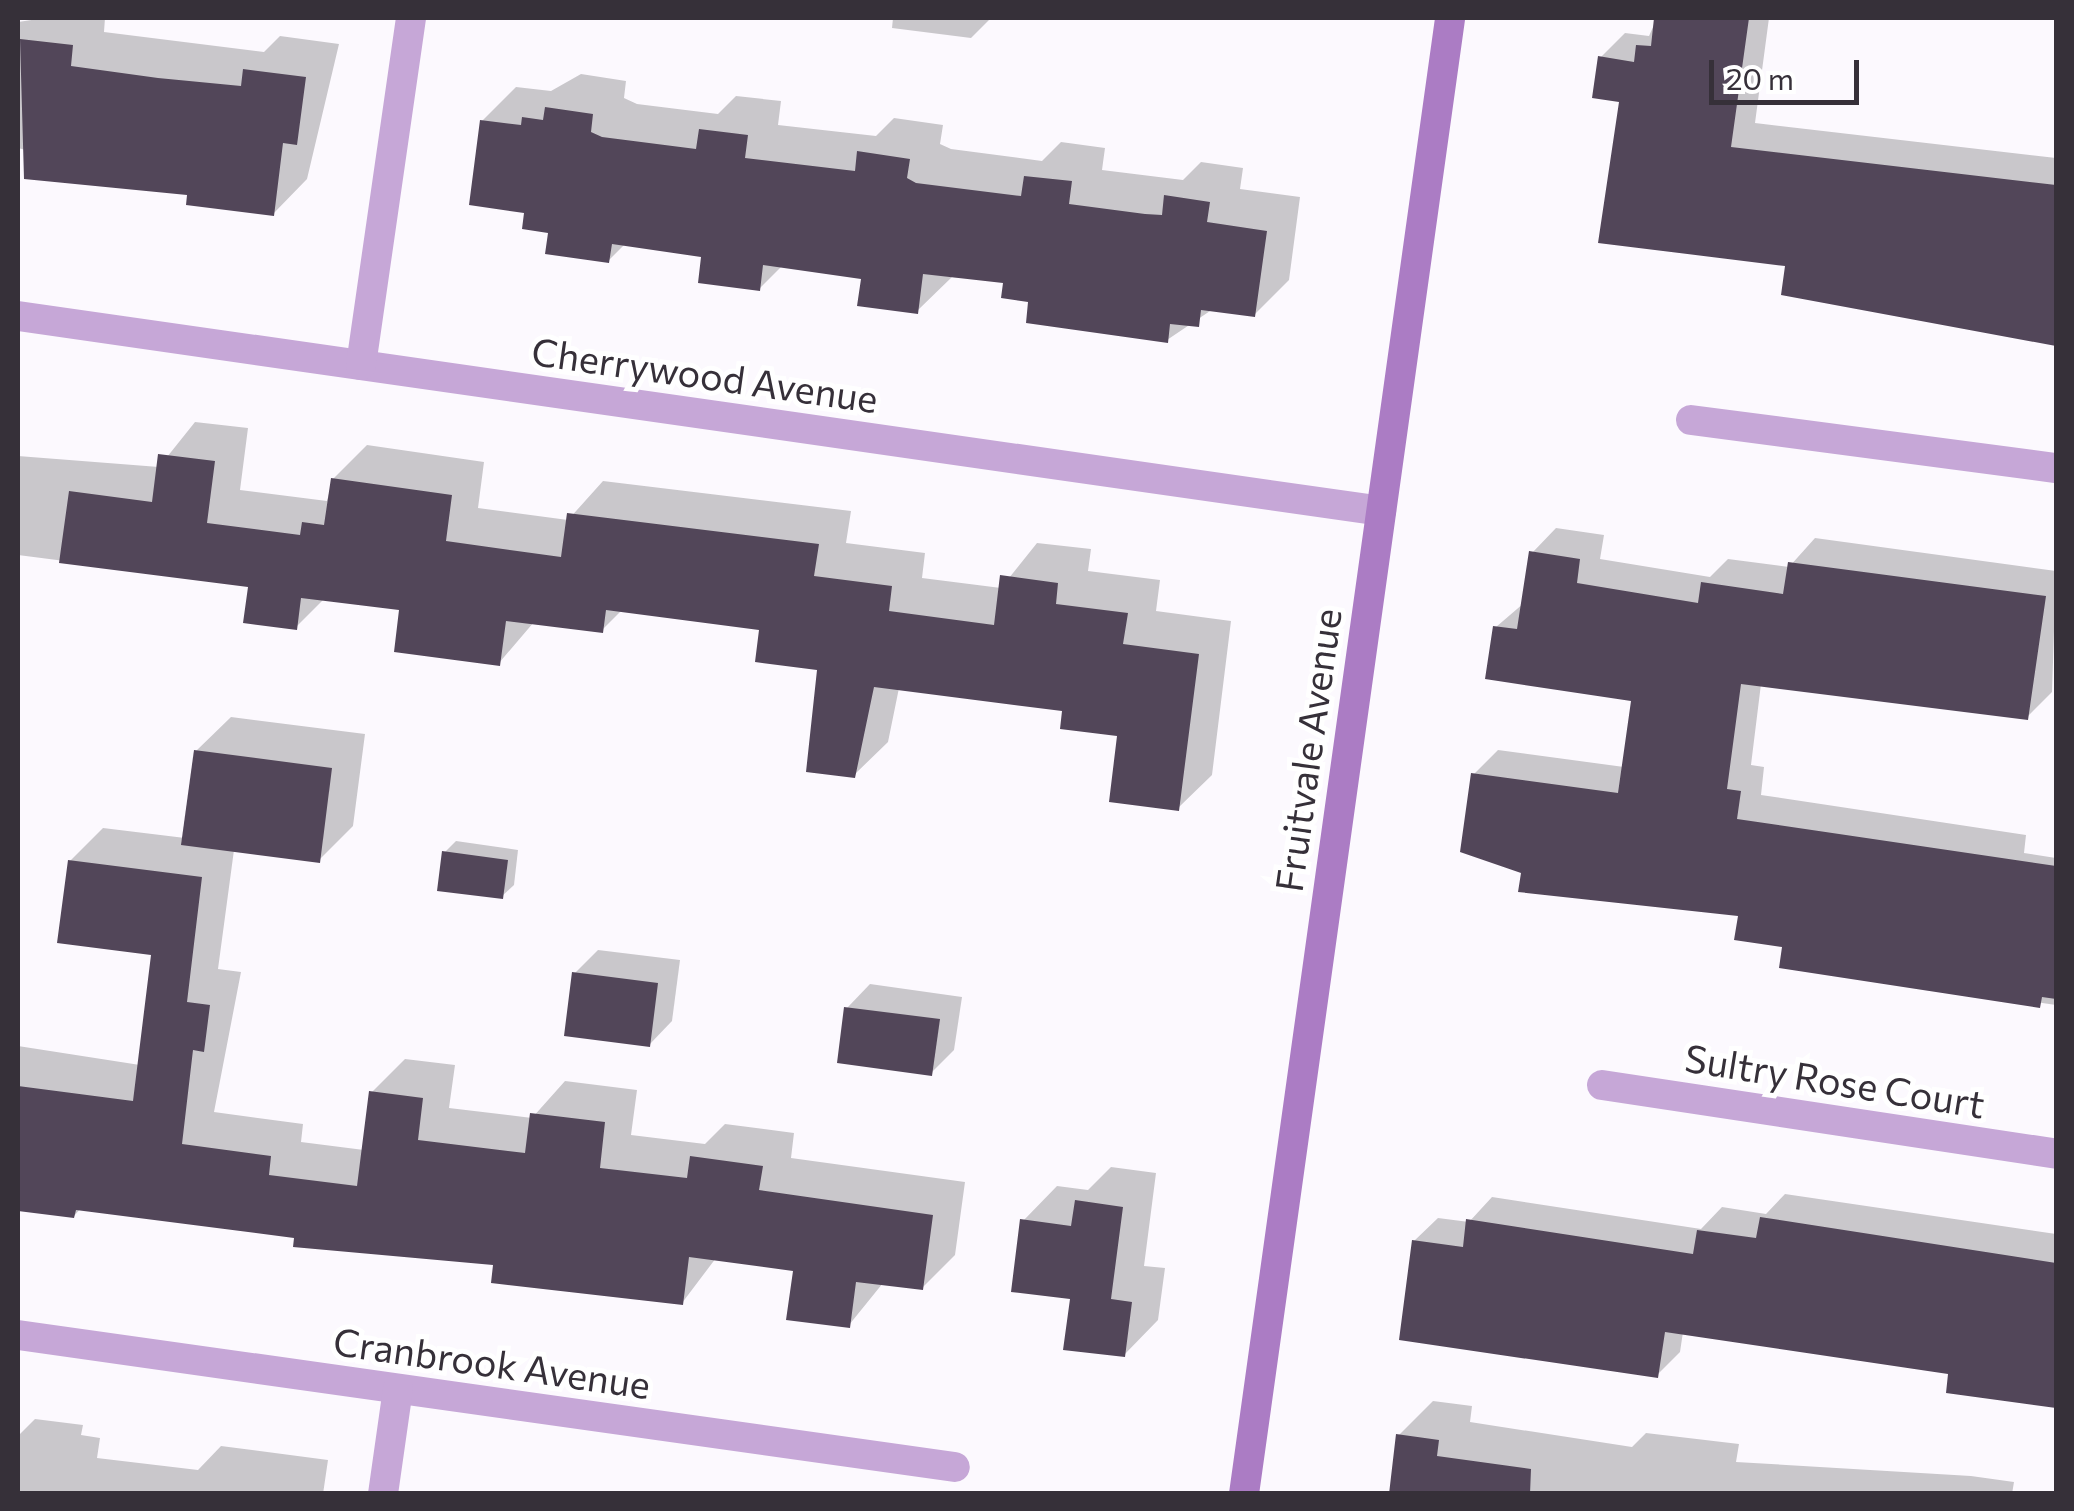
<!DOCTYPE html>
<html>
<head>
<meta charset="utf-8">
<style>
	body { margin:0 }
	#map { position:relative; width:2074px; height:1511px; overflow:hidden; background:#fcf9fe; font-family:Commissioner,sans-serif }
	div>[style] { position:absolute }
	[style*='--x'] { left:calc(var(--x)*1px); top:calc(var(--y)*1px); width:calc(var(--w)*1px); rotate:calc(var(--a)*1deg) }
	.shadow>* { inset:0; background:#0003 }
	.building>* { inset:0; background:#524659 }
	.street>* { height:30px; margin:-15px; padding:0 15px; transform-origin:15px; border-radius:15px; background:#c6a7d7 }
	.secondary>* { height:30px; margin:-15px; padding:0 15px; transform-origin:15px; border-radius:15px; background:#ab7cc4 }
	span { translate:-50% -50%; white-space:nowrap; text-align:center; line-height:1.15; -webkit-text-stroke:10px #fff; paint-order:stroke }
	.street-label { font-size:38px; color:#363039 }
	.frame { position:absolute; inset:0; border:20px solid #363039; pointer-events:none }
	.scale { position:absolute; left:1709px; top:60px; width:150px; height:45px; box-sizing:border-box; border:5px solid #363039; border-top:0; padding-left:12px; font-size:30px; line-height:35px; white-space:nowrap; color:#363039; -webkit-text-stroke:8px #fff; paint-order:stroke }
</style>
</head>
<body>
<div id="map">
	<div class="shadow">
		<div style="clip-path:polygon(45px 18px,105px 18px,104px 32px,264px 52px,280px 36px,339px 44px,307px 179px,273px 214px,18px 148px,18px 22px)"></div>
		<div style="clip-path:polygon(893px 18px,991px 18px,971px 38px,892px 28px)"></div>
		<div style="clip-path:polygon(1657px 18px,1769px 18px,1755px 123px,2056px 158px,2056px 341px,1784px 293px,1788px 264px,1622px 100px,1600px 58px,1625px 33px,1649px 36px)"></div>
		<div style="clip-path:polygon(581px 74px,626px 81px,624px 98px,637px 104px,718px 114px,736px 96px,781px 101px,778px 125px,876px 136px,894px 118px,943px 125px,940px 144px,951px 149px,1042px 161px,1061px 142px,1105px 148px,1102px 170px,1183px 180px,1201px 162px,1243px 168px,1240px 189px,1300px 197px,1289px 280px,1254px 315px,1213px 309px,1167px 340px,1031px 300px,1006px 280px,952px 277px,917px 311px,864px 276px,783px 265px,759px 289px,704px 255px,625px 244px,608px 261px,527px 211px,482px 121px,516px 87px,551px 91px)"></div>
		<div style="clip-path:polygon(195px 422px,248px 428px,240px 490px,327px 501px,333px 479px,367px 445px,484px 462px,478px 508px,568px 520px,603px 481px,851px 511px,846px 543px,925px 553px,922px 578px,1001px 588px,1037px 543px,1091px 549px,1088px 571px,1160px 580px,1156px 611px,1231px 621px,1212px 775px,1178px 808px,1120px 733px,1065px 709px,899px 688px,888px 742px,854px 775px,819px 668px,762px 627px,623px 609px,602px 630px,534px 622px,499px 663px,402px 608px,325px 598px,296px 627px,251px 585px,18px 555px,18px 456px,159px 467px)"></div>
		<div style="clip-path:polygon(1556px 528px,1604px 535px,1600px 559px,1710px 577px,1728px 559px,1789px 567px,1815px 538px,2056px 571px,2052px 692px,2027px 717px,1761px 684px,1751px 765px,1764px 767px,1761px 795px,2026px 835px,2024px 853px,2056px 858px,2056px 1005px,1781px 966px,1784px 945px,1741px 914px,1523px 872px,1474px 774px,1498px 750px,1624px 767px,1633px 699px,1496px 627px,1524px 603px,1532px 553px)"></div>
		<div style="clip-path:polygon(231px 717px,365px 734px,353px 826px,319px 860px,234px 850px,218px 969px,241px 972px,214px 1112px,303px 1124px,301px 1142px,364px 1150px,372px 1092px,405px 1059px,455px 1065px,449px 1108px,532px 1118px,565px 1081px,637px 1090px,631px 1135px,705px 1144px,725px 1124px,794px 1133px,791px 1158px,965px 1182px,955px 1255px,922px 1288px,883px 1283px,849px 1325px,796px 1269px,716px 1258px,682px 1303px,496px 1263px,81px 1208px,74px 1216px,18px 1208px,18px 1046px,140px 1065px,154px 953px,70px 861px,103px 828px,185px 838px,196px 751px)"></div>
		<div style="clip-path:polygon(456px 841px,518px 850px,514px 885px,502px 896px,445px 852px)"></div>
		<div style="clip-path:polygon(598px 950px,680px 960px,672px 1021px,649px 1045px,575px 973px)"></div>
		<div style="clip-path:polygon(870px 984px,962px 997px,954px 1050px,931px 1073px,847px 1008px)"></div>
		<div style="clip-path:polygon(1111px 1167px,1156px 1173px,1144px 1266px,1165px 1268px,1158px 1320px,1124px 1355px,1023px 1221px,1057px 1186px,1088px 1190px)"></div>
		<div style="clip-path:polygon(1785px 1194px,2056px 1234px,2056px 1403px,1948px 1391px,1951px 1371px,1683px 1332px,1680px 1352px,1657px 1375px,1414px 1241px,1438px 1218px,1469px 1222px,1492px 1197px,1701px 1229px,1722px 1207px,1766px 1214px)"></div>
		<div style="clip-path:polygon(1433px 1401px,1472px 1406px,1470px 1422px,1632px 1447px,1646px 1433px,1739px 1444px,1736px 1462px,1971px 1476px,2014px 1482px,2012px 1494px,1391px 1494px,1399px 1435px)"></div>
		<div style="clip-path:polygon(35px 1419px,83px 1425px,81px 1435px,100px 1438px,97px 1458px,198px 1470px,221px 1446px,328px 1460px,323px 1494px,18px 1494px,18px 1436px)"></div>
	</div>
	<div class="building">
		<div style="clip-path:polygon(1654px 18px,1749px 18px,1731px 147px,2056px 185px,2056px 346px,1781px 295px,1785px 266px,1598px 243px,1619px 102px,1592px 98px,1598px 56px,1634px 62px,1636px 45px,1651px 46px)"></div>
		<div style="clip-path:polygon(20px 39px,73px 45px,71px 66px,158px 78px,241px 86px,243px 69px,306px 77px,297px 145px,283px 143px,274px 216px,186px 205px,187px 195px,24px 179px)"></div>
		<div style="clip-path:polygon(545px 107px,593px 114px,591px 132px,602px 137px,696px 149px,699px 129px,748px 135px,745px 158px,855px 171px,857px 151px,910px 159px,907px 178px,916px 183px,1021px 196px,1024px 176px,1072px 181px,1069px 204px,1145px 214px,1162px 215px,1164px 195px,1210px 202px,1207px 222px,1267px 231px,1255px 317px,1201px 310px,1199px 327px,1170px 324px,1168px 343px,1026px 323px,1028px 302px,1001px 298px,1003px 283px,923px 274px,918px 314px,857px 306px,861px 279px,763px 265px,760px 291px,698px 283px,701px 257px,612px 244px,609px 263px,545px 254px,548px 233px,522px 229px,524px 213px,469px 205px,480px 120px,521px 125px,522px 117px,543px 120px)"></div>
		<div style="clip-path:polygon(158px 454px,215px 461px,207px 523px,300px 535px,302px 522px,324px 525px,331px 478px,452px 495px,446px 541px,561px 557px,567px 513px,819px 544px,814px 576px,892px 586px,889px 611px,994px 625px,1000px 575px,1058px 583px,1056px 604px,1128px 613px,1123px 644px,1199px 654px,1179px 811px,1109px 802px,1117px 736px,1060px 729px,1062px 711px,874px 687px,855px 778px,806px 772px,817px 670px,755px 662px,759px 630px,606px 610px,603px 633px,506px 621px,500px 666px,394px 652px,399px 610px,301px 598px,297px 630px,243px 623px,248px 587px,59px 563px,69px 491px,152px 502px)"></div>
		<div style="clip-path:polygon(1529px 551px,1580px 559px,1577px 583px,1698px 603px,1701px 582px,1783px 594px,1788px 562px,2046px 596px,2028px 720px,1741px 684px,1727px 789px,1741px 791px,1737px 819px,2056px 866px,2056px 999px,2042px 997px,2040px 1008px,1779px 968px,1782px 947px,1734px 940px,1738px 916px,1518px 892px,1521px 873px,1460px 852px,1471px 773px,1618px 793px,1631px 701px,1485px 679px,1493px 626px,1517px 629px)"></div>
		<div style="clip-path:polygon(194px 750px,332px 768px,320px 863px,181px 845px)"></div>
		<div style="clip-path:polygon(442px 851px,508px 860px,503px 899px,437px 891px)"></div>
		<div style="clip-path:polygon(68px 860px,202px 877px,187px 1002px,210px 1005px,204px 1052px,193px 1050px,182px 1144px,271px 1156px,269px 1175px,357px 1186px,369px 1091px,423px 1098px,418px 1140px,525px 1153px,530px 1113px,605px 1122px,600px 1168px,687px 1178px,690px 1156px,763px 1166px,759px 1190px,933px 1215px,923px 1290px,856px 1282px,850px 1328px,786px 1320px,793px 1271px,689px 1257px,683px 1305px,491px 1283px,493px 1265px,293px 1247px,294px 1238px,76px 1210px,74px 1218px,18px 1211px,18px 1086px,133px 1101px,151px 955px,57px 943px)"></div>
		<div style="clip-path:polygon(572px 972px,658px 983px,650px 1047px,564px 1036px)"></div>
		<div style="clip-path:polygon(844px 1007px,940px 1019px,932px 1076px,837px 1063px)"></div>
		<div style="clip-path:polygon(1075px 1200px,1123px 1207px,1111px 1299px,1132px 1302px,1125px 1357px,1063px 1350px,1070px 1299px,1011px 1292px,1020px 1219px,1071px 1226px)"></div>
		<div style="clip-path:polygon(1760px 1217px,2056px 1263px,2056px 1408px,1946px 1393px,1948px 1374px,1665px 1332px,1658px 1378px,1399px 1340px,1412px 1240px,1463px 1247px,1466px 1219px,1693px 1254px,1697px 1230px,1756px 1238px)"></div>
		<div style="clip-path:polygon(1396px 1434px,1439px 1440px,1437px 1456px,1531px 1469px,1530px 1494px,1389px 1494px)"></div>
	</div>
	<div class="street">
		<div style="--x:18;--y:316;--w:1377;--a:8.14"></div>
		<div style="--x:361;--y:365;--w:351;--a:-81.8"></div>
		<div style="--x:1691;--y:420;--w:368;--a:7.5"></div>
		<div style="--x:1602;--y:1085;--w:459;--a:8.6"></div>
		<div style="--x:18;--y:1335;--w:946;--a:8.02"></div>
		<div style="--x:383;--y:1494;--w:106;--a:-81.9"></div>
	</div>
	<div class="secondary">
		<div style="--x:1244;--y:1494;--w:1490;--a:-82.05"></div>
	</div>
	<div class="street-label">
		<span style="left:705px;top:374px;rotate:8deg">Cherrywood Avenue</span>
		<span style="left:1307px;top:750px;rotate:-82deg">Fruitvale Avenue</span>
		<span style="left:1835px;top:1080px;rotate:9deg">Sultry Rose Court</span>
		<span style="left:492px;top:1362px;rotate:8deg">Cranbrook Avenue</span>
	</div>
	<div class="frame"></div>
	<div class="scale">20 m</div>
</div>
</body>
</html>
